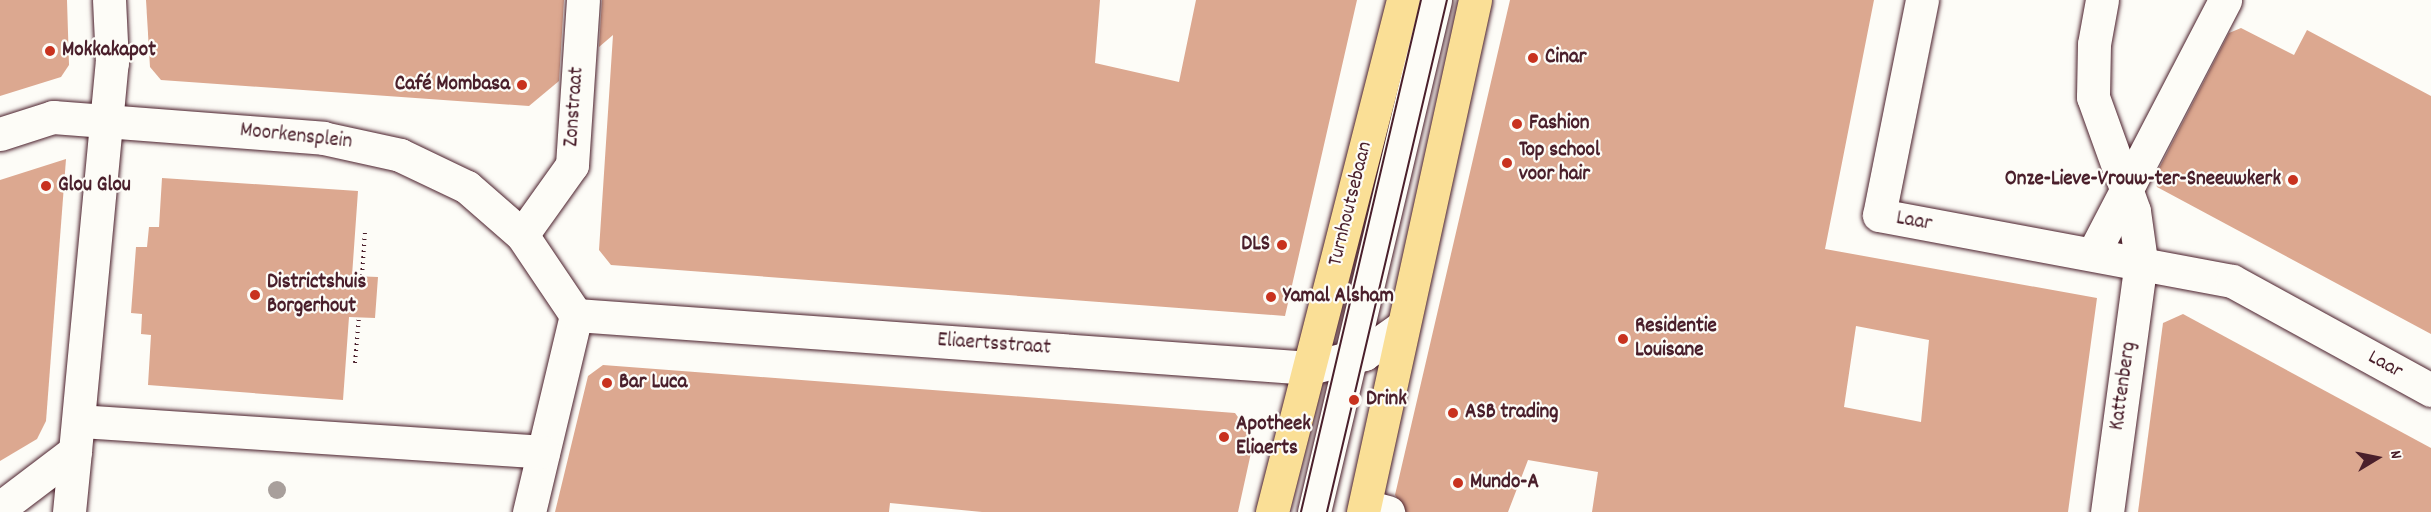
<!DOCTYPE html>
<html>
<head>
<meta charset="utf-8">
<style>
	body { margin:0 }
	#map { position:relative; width:2431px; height:512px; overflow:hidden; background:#fdfcf7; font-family:Dekko,sans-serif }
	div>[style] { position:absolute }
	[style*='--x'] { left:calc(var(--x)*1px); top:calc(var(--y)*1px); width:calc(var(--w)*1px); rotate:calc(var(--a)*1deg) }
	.building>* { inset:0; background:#dca890 }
	.path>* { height:4px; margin-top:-2px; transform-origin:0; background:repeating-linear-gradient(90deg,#4a1f2b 0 1.5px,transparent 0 6px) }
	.roads { filter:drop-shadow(0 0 2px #4a1f2b) drop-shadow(0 0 2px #4a1f2b) }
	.minor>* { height:33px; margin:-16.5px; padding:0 16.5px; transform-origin:16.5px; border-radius:16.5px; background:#fdfcf7 }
	.major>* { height:33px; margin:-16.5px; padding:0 16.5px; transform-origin:16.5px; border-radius:16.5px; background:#fadf96 }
	.tram>* { height:1.5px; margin:-0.75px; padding:0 0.75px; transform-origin:0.75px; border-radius:0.75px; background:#4a1f2b }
	.trees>* { width:18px; height:18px; margin:-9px; border-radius:50%; background:#a89f9b }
	.dots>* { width:16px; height:16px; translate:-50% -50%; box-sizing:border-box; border:3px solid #fdfcf7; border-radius:50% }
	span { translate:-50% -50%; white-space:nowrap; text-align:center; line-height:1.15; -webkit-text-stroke:4.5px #fdfcf7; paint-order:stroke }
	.poi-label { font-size:21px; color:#4a1f2b; font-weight:700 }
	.left { translate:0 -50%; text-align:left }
	.right { translate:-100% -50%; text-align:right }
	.street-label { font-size:21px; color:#4a1f2b }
	.north { position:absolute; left:2347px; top:428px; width:60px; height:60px; -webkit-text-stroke:4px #fdfcf7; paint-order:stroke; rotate:80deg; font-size:16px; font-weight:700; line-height:24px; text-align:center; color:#4a1f2b }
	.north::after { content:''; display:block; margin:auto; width:21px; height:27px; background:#4a1f2b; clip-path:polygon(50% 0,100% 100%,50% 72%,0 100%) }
</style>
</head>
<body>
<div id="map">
	<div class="building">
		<div style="clip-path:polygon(0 0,67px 0,69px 65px,61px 77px,0 96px)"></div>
		<div style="clip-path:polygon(146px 0,564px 0,559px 81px,529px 106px,161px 80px,150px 67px)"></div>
		<div style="clip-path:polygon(602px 0,1100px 0,1095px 63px,1179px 82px,1196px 0,1357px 0,1285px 316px,611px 265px,599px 250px,613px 35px,599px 47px)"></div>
		<div style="clip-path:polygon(evenodd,1510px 0,1874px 0,1825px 249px,2097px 298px,2068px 512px,1592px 512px,1598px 472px,1528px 460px,1508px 512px,1406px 512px,1395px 495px,1510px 0,1856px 326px,1929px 340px,1921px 422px,1844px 407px,1856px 326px)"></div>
		<div style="clip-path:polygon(2241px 28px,2294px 55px,2307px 30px,2431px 96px,2431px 334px,2157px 187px,2154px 178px,2229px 33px)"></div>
		<div style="clip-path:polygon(66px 159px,46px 421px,37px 439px,0 461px,0 180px)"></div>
		<div style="clip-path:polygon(162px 178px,358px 191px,352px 276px,378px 277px,375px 318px,349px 317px,343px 400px,148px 385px,151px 335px,141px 334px,142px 314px,131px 313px,136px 247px,147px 247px,149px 227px,159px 227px)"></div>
		<div style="clip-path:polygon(2183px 314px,2431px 448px,2431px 512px,2138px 512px,2163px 323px)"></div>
		<div style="clip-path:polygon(603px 365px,1235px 413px,1254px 439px,1238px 512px,982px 512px,890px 503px,889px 512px,555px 512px,588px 376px)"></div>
	</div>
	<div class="path">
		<div style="--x:362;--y:276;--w:44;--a:-86.1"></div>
		<div style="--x:355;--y:363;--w:46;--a:-85"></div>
	</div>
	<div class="roads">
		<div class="minor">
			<div style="--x:1922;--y:0;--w:219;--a:101.3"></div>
			<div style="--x:1879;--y:215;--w:359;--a:10.6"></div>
			<div style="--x:2232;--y:281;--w:227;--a:28.7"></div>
			<div style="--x:2102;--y:0;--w:45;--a:100.3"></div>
			<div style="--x:2094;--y:44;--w:53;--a:91.1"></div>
			<div style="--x:2093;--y:97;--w:121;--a:70.2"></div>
			<div style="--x:2134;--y:211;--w:50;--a:82"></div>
			<div style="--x:2141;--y:261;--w:253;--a:97.7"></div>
			<div style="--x:0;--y:134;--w:56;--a:-17.8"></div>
			<div style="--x:53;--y:117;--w:271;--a:4.4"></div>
			<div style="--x:323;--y:138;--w:79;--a:12.4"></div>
			<div style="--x:400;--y:155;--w:74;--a:25.5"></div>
			<div style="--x:467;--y:187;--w:73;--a:41.1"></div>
			<div style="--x:522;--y:235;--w:97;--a:56"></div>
			<div style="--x:576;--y:315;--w:203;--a:103.4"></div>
			<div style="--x:522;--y:235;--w:86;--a:-54.5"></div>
			<div style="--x:572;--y:165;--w:165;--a:-86.2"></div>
			<div style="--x:2094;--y:252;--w:284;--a:-62.5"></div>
			<div style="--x:576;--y:315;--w:736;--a:4.13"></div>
			<div style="--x:1310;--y:368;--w:56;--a:-14.5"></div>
			<div style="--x:1364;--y:354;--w:47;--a:-35.4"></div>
			<div style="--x:79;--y:421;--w:465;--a:3.8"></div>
			<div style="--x:1365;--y:506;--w:24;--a:15"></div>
			<div style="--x:0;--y:508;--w:94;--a:-37.2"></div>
			<div style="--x:75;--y:451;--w:390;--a:-84.6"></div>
			<div style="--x:112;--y:63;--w:63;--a:-92.7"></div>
			<div style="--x:69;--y:512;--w:61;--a:-84.4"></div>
			<div style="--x:1314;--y:512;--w:526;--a:-76.7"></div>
		</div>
		<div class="major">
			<div style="--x:1272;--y:512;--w:528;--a:-75.65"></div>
			<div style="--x:1363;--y:512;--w:524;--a:-77.66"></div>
		</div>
	</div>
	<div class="tram">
		<div style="--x:1301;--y:512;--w:526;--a:-76.81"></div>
		<div style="--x:1327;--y:512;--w:526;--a:-76.81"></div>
	</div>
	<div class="trees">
		<div style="left:277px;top:490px"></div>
	</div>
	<div class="dots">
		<div style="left:50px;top:51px;background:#c8321e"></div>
		<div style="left:1533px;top:58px;background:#c8321e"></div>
		<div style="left:522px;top:85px;background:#c8321e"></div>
		<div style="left:1517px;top:124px;background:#c8321e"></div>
		<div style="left:1507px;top:163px;background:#c8321e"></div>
		<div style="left:2293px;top:180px;background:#c8321e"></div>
		<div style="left:46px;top:186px;background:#c8321e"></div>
		<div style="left:1282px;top:245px;background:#c8321e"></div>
		<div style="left:255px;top:295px;background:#c8321e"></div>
		<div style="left:1271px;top:297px;background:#c8321e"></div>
		<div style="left:1623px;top:339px;background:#c8321e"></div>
		<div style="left:607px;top:383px;background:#c8321e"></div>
		<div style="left:1354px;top:400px;background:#c8321e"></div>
		<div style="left:1453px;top:413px;background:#c8321e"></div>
		<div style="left:1224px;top:437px;background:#c8321e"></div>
		<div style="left:1458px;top:483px;background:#c8321e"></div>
	</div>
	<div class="poi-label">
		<span class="left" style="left:62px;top:51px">Mokkakapot</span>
		<span class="left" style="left:1545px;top:58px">Cinar</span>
		<span class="right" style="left:510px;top:85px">Café Mombasa</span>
		<span class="left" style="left:1529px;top:124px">Fashion</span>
		<span class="left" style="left:1519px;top:163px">Top school<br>voor hair</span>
		<span class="right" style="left:2281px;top:180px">Onze-Lieve-Vrouw-ter-Sneeuwkerk</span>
		<span class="left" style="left:58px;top:186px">Glou Glou</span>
		<span class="right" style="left:1270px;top:245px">DLS</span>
		<span class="left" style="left:267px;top:295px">Districtshuis<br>Borgerhout</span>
		<span class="left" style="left:1283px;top:297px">Yamal Alsham</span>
		<span class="left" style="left:1635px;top:339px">Residentie<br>Louisane</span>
		<span class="left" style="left:619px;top:383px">Bar Luca</span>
		<span class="left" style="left:1366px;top:400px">Drink</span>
		<span class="left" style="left:1465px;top:413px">ASB trading</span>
		<span class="left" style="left:1236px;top:437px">Apotheek<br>Eliaerts</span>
		<span class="left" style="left:1470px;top:483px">Mundo-A</span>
	</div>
	<div class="street-label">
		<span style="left:575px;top:107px;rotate:-86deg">Zonstraat</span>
		<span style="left:296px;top:137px;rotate:6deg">Moorkensplein</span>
		<span style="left:1351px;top:204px;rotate:-76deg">Turnhoutsebaan</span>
		<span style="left:1914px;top:222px;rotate:10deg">Laar</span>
		<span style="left:994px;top:345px;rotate:4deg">Eliaertsstraat</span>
		<span style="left:2385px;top:365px;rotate:29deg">Laar</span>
		<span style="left:2124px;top:386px;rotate:-82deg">Kattenberg</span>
	</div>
	<div class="north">N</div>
</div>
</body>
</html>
